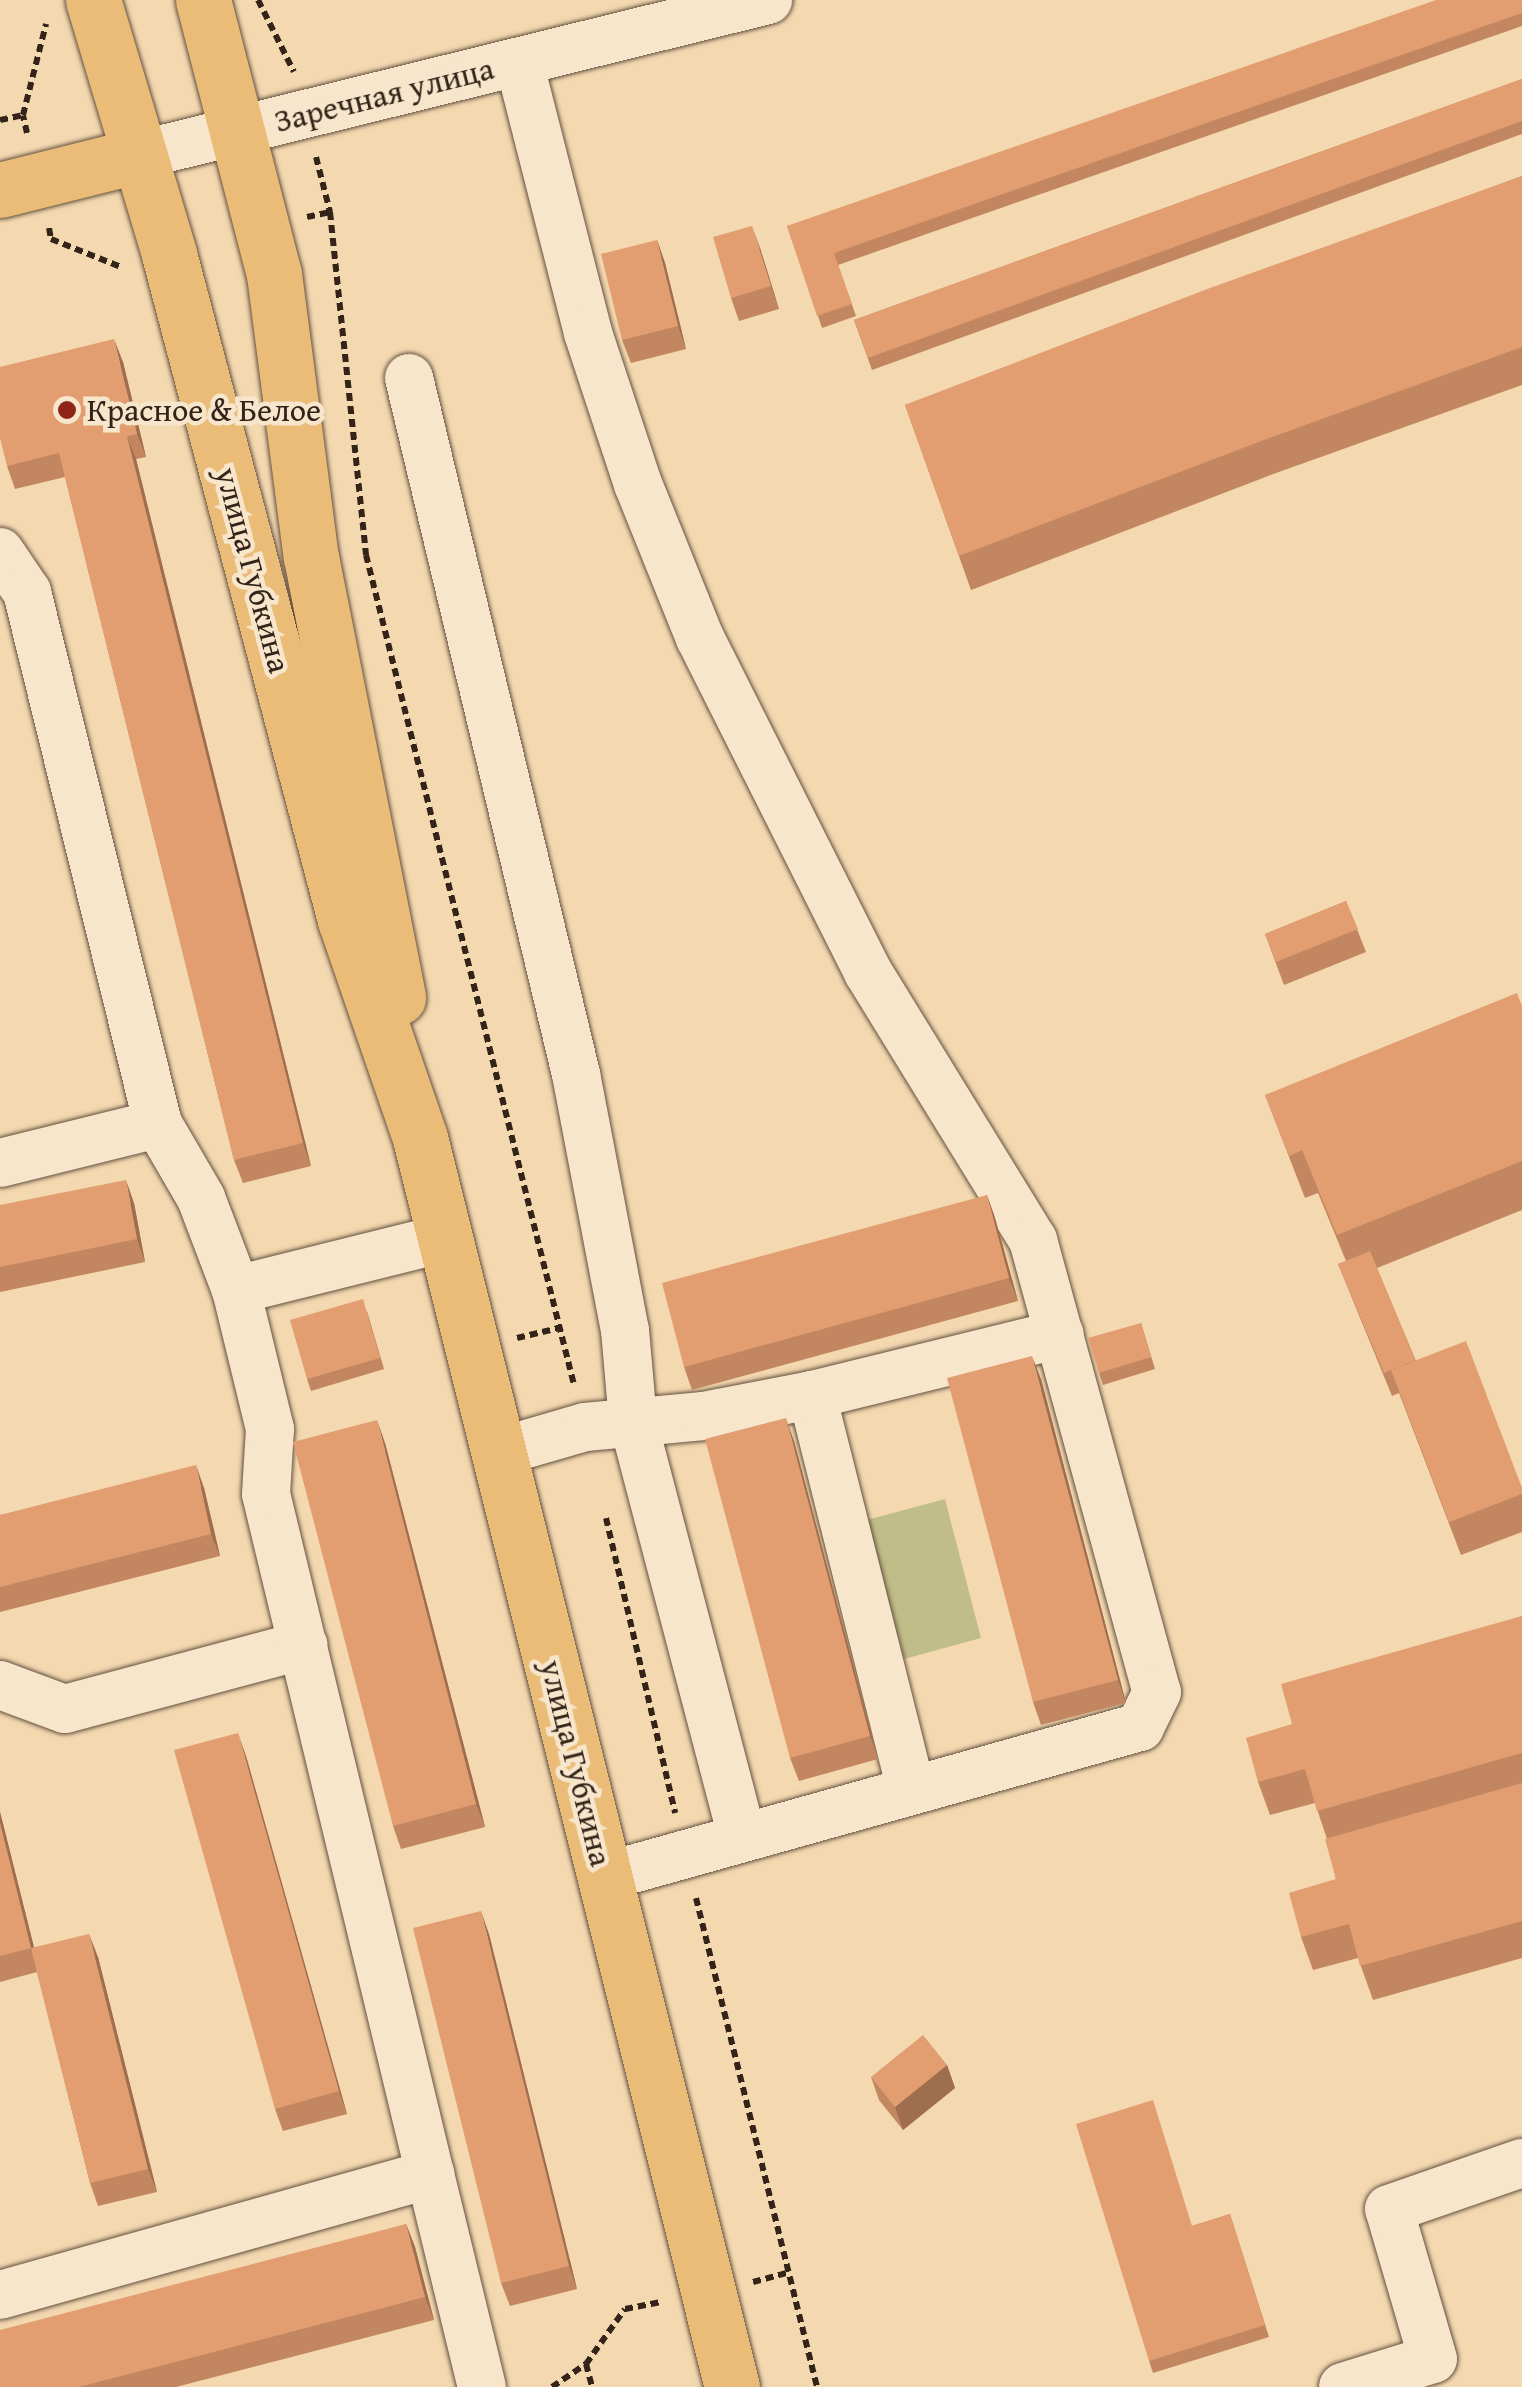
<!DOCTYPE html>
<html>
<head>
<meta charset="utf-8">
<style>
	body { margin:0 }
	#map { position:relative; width:1522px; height:2387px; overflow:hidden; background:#f3d8b0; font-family:"Gentium Book Plus",serif }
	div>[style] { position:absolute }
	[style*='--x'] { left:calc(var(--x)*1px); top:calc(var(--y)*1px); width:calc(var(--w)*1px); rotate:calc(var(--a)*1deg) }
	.green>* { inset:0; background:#c0bd88 }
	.path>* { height:6px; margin-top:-3px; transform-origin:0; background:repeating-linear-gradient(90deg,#342319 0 8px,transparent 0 13px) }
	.roads { filter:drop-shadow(0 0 2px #64503f) drop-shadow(0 0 2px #64503f) }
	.minor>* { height:48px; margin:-24px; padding:0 24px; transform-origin:24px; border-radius:24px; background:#f7e6cc }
	.major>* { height:55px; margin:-27.5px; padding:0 27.5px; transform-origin:27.5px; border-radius:27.5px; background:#eabc78 }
	.wall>* { inset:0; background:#c28761 }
	.shaded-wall>* { inset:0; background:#9e6e4f }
	.building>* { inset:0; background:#e29d71 }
	.dots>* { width:28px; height:28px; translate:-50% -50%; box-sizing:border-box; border:5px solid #f7e6cc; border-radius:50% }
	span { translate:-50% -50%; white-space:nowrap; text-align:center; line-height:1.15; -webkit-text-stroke:9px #f7e6cc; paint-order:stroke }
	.street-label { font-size:32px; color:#342319 }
	.poi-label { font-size:32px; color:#342319 }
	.left { translate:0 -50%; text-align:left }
</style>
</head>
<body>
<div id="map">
	<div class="green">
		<div style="clip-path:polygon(945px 1499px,981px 1638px,904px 1659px,867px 1520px)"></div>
	</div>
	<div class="path">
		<div style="--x:258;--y:0;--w:80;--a:63.4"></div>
		<div style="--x:0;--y:120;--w:24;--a:-12"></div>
		<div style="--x:27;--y:133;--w:18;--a:-103"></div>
		<div style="--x:23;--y:115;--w:94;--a:-75.8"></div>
		<div style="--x:316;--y:157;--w:57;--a:75.7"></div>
		<div style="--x:330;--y:212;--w:345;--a:84"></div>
		<div style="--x:366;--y:555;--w:856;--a:75.93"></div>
		<div style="--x:307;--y:217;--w:24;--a:-12"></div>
		<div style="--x:49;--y:228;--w:11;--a:80"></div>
		<div style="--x:51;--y:239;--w:75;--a:21.8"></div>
		<div style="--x:517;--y:1338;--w:43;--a:-13.4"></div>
		<div style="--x:606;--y:1518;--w:303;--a:76.8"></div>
		<div style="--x:696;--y:1898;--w:504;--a:76.1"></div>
		<div style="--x:753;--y:2282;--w:38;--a:-15"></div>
		<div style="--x:586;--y:2364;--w:24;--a:75"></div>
		<div style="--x:552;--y:2387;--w:41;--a:-34.1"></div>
		<div style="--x:586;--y:2364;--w:67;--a:-54.7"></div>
		<div style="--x:625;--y:2309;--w:38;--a:-11"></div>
	</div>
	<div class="roads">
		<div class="minor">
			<div style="--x:519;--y:62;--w:280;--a:75.7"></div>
			<div style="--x:588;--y:333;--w:159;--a:71.7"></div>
			<div style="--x:638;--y:484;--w:166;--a:68.1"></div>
			<div style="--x:700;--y:638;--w:374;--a:63.3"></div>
			<div style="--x:868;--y:972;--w:315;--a:58.4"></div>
			<div style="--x:1033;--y:1240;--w:469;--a:74.7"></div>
			<div style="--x:1157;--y:1692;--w:39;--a:116"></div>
			<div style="--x:1140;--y:1727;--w:557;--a:164.37"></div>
			<div style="--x:139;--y:155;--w:648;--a:-13.84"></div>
			<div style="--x:409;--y:378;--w:716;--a:76.51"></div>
			<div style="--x:576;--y:1074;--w:261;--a:79.2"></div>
			<div style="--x:625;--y:1330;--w:91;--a:85"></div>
			<div style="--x:633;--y:1421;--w:427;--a:75.3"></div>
			<div style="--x:0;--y:552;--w:48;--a:56"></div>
			<div style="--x:27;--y:592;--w:548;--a:76.17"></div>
			<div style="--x:158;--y:1124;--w:86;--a:59.8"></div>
			<div style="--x:201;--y:1198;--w:98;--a:69.2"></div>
			<div style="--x:0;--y:1163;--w:163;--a:-13.9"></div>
			<div style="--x:812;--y:1395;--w:406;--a:75.9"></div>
			<div style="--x:499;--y:1452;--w:90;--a:-16.2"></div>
			<div style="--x:585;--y:1427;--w:119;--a:-5.3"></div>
			<div style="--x:703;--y:1416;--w:111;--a:-10.9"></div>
			<div style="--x:812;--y:1395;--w:255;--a:-13.8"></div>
			<div style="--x:0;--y:1685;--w:69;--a:20.3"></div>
			<div style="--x:65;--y:1709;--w:247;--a:-15"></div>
			<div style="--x:430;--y:2174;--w:699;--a:-103.56"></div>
			<div style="--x:266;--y:1494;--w:65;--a:-86.5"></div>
			<div style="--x:270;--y:1429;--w:143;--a:-103.7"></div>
			<div style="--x:236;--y:1290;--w:215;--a:-14"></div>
			<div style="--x:0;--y:2295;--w:447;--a:-15.7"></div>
			<div style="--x:430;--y:2174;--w:219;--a:76.3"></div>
			<div style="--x:1343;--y:2387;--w:94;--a:-17.3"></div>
			<div style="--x:1433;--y:2359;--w:156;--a:-106.3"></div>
			<div style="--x:1389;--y:2209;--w:141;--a:-19.1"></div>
		</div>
		<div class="major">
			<div style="--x:93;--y:0;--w:265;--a:73.3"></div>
			<div style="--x:169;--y:254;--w:689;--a:75.2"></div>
			<div style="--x:345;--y:920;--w:231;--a:71"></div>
			<div style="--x:420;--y:1138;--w:1287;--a:75.97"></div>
			<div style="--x:203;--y:0;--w:283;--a:75.5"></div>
			<div style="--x:274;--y:274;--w:285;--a:82.6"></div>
			<div style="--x:311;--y:557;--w:449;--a:78.8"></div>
			<div style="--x:0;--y:190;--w:143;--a:-14.1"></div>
		</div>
	</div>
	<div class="wall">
		<div style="clip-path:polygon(1522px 0,1522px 26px,838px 265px,856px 316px,822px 328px,787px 226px)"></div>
		<div style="clip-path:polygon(1522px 79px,1522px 134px,872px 370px,854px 320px)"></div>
		<div style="clip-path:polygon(1522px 176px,1522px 385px,1276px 473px,971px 590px,905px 405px)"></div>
		<div style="clip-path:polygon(657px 240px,665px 263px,686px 349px,631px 363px,622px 340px)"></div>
		<div style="clip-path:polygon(760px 248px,779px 309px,739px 321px,731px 298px)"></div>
		<div style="clip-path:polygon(123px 362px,146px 457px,136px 459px,311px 1166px,243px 1183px,234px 1160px,65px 477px,15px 489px,7px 466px)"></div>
		<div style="clip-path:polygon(1346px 901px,1366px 952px,1284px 985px,1265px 934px)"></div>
		<div style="clip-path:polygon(1522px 1006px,1522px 1210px,1377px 1268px,1416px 1361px,1522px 1488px,1522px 1532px,1461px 1555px,1399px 1393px,1392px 1396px,1338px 1264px,1346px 1261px,1318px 1193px,1305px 1198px,1265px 1095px)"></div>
		<div style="clip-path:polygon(987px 1195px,995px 1218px,1018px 1301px,692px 1390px,684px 1367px)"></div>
		<div style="clip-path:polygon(134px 1203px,145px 1262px,0 1292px,0 1205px)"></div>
		<div style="clip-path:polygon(367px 1311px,384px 1369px,311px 1391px,307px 1379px)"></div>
		<div style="clip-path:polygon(1141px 1323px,1155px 1369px,1103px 1385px,1099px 1373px)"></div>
		<div style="clip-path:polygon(1041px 1379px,1126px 1703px,1041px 1725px,1033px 1702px)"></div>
		<div style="clip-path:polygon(794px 1441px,878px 1759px,799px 1781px,790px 1758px)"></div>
		<div style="clip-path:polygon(385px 1443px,485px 1827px,401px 1849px,393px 1826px)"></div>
		<div style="clip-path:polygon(204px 1488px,220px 1556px,0 1612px,0 1515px)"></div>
		<div style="clip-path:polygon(1522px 1616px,1522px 1958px,1373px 2000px,1358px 1958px,1313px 1970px,1301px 1937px,1336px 1879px,1327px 1839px,1315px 1803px,1270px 1815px,1258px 1782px,1292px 1724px)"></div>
		<div style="clip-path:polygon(246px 1756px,347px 2114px,283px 2131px,275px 2109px)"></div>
		<div style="clip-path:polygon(0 1812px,34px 1948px,98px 1957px,157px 2192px,98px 2206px,90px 2183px,37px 1972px,0 1982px)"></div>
		<div style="clip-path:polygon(489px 1934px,577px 2289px,510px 2306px,501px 2283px)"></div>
		<div style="clip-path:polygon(947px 2065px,955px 2088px,903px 2130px,879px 2100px,871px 2077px)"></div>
		<div style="clip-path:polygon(1230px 2214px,1269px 2337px,1153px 2373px,1149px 2361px,1192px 2226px)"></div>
		<div style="clip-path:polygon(406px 2224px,415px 2247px,434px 2320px,176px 2387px,0 2387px)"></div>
	</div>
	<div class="shaded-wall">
		<div style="clip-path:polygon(752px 226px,760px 248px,779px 309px,771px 286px)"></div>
		<div style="clip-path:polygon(657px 240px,665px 263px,686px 349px,678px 326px)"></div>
		<div style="clip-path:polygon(114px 339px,123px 362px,146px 457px,137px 434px)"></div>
		<div style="clip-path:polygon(127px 436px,136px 459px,311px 1166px,303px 1143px)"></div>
		<div style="clip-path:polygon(126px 1180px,134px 1203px,145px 1262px,137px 1239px)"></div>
		<div style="clip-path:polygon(987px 1195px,995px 1218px,1018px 1301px,1009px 1278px)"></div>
		<div style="clip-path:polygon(1032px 1356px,1041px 1379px,1126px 1703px,1118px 1680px)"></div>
		<div style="clip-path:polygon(786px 1418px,794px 1441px,878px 1759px,870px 1736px)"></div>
		<div style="clip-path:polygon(377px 1420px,385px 1443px,485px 1827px,476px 1804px)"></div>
		<div style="clip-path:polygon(196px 1465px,204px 1488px,220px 1556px,211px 1534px)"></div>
		<div style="clip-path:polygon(238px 1733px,246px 1756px,347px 2114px,339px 2091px)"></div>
		<div style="clip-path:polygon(0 1812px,40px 1971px,31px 1948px,0 1823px)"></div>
		<div style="clip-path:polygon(481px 1911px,489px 1934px,577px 2289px,569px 2266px)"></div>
		<div style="clip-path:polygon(89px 1934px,98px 1957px,157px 2192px,148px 2169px)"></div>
		<div style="clip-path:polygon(947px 2065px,955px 2088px,903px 2130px,895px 2107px)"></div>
		<div style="clip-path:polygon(406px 2224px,415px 2247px,434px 2320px,425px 2297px)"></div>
	</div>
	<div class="building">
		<div style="clip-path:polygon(1436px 0,1522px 0,1522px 13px,834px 253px,852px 304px,817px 316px,787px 226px)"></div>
		<div style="clip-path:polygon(1522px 79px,1522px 121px,868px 358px,854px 320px)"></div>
		<div style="clip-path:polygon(1522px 176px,1522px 347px,1264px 440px,959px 556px,905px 405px,1210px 288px)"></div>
		<div style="clip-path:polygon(752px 226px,771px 286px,731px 298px,713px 237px)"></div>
		<div style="clip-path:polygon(657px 240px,678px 326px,622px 340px,601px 254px)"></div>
		<div style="clip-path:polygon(114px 339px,137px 434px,127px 436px,303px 1143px,234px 1160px,59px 453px,7px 466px,0 438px,0 367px)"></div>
		<div style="clip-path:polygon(1346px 901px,1358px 929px,1276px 962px,1265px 934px)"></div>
		<div style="clip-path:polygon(1517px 993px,1522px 1006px,1522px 1161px,1337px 1235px,1302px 1150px,1289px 1156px,1265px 1095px)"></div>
		<div style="clip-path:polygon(126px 1180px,137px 1239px,0 1267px,0 1205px)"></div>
		<div style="clip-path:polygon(987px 1195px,1009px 1278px,684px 1367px,662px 1283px)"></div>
		<div style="clip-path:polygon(1370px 1251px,1415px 1360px,1384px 1373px,1338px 1264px)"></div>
		<div style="clip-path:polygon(363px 1299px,380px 1358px,307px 1379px,290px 1320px)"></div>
		<div style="clip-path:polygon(1141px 1323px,1151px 1357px,1099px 1373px,1088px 1338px)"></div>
		<div style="clip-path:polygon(1466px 1341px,1522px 1488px,1522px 1494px,1449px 1522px,1391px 1370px)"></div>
		<div style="clip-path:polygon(1032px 1356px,1118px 1680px,1033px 1702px,947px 1378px)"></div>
		<div style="clip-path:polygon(786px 1418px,870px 1736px,790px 1758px,705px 1439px)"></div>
		<div style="clip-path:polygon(377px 1420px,476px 1804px,393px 1826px,293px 1442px)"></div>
		<div style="clip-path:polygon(196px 1465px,211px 1534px,0 1587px,0 1515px)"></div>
		<div style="clip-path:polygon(1522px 1616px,1522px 1753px,1317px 1811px,1305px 1769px,1258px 1782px,1246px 1738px,1292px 1724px,1281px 1684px)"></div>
		<div style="clip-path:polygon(238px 1733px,339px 2091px,275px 2109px,174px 1750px)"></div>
		<div style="clip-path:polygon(1522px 1783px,1522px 1921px,1360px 1966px,1349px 1924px,1301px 1937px,1289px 1893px,1336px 1879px,1325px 1839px)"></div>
		<div style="clip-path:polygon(0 1823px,31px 1948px,0 1956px)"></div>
		<div style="clip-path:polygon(481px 1911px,569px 2266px,501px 2283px,413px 1928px)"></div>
		<div style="clip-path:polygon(89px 1934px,148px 2169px,90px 2183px,31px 1948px)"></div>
		<div style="clip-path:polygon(923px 2035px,947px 2065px,895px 2107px,871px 2077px)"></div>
		<div style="clip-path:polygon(1153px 2100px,1192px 2226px,1230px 2214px,1265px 2325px,1149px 2361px,1076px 2124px)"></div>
		<div style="clip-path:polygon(406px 2224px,425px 2297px,79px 2387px,0 2387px,0 2330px)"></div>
	</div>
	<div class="dots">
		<div style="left:67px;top:410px;background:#8f2418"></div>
	</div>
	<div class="street-label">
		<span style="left:384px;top:95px;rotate:-14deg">Заречная улица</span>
		<span style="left:253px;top:570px;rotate:75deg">улица Губкина</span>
		<span style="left:576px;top:1763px;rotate:76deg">улица Губкина</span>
	</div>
	<div class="poi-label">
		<span class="left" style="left:87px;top:410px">Красное &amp; Белое</span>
	</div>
</div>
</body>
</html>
